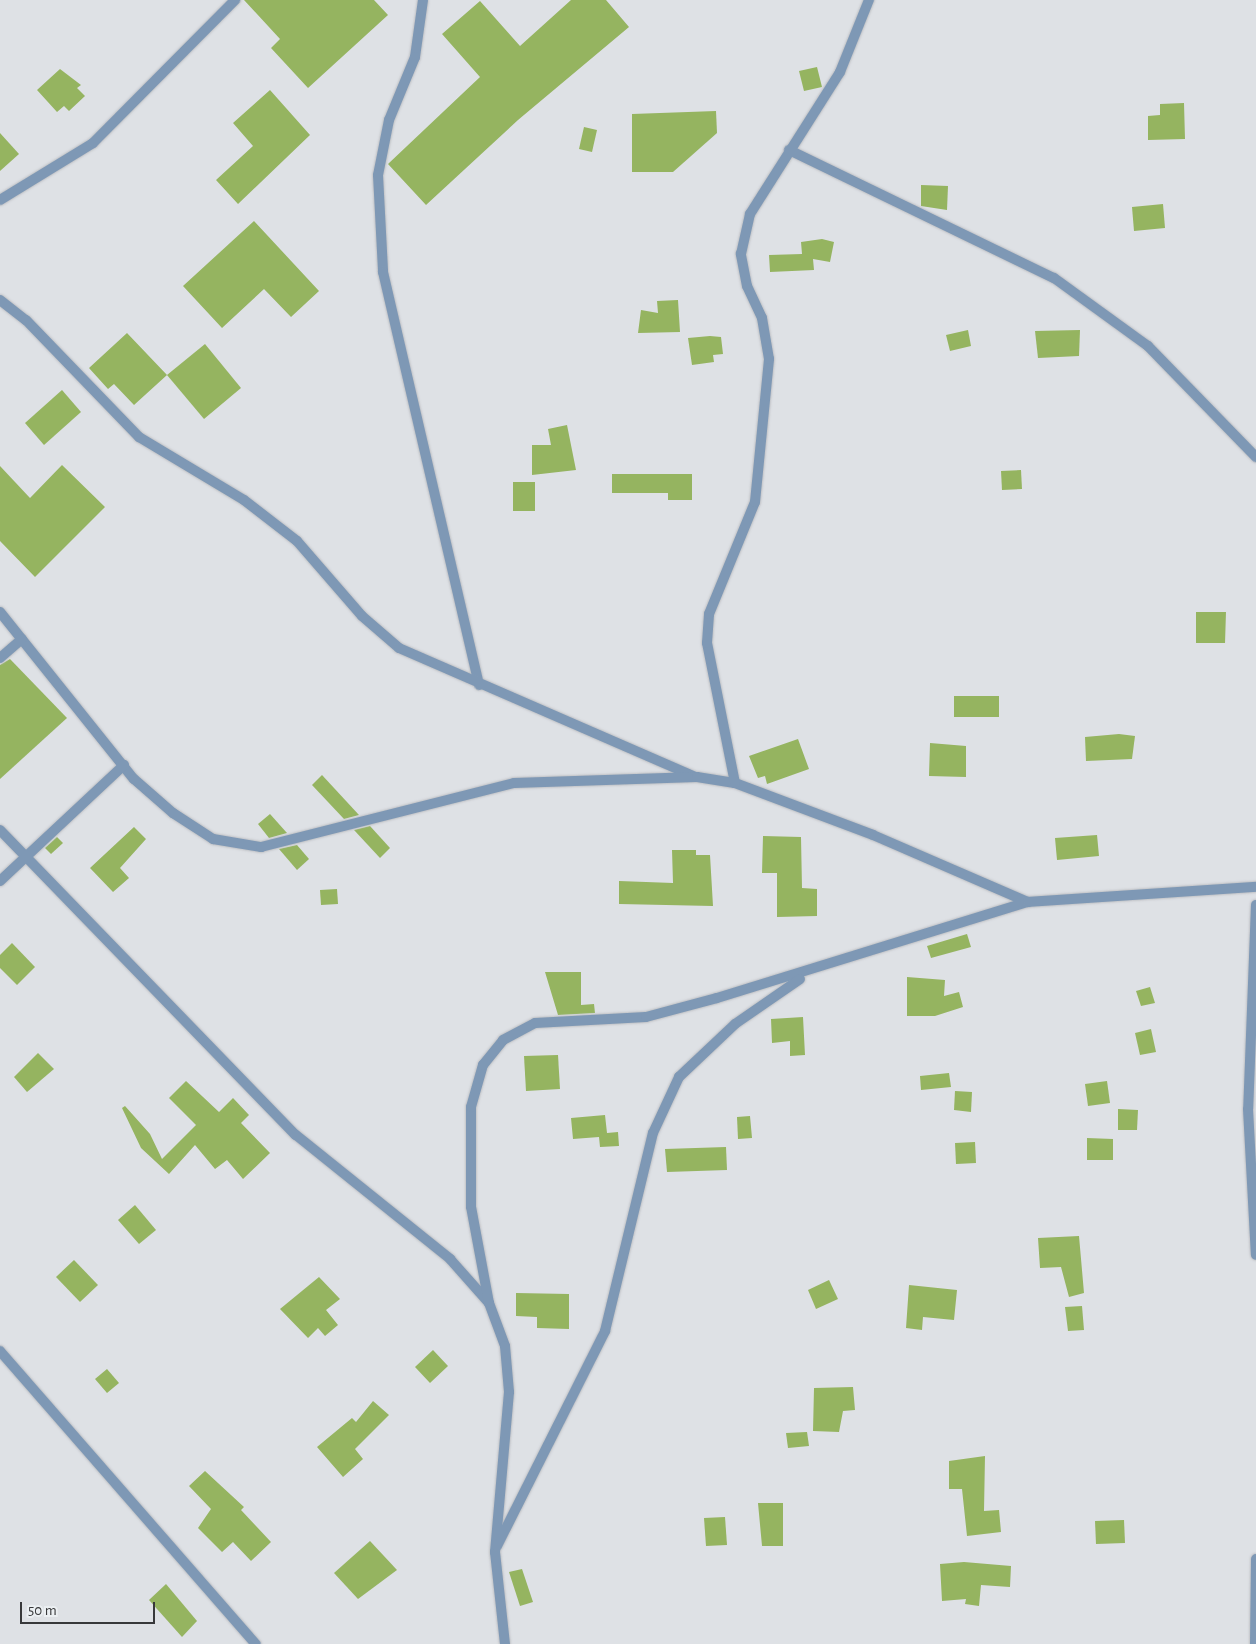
<!DOCTYPE html>
<html>
<head>
<meta charset="utf-8">
<style>
	body { margin:0 }
	#map { position:relative; width:1256px; height:1644px; overflow:hidden; background:#dee1e5; font-family:"Alegreya Sans",sans-serif }
	div>[style] { position:absolute }
	[style*='--x'] { left:calc(var(--x)*1px); top:calc(var(--y)*1px); width:calc(var(--w)*1px); rotate:calc(var(--a)*1deg) }
	.building>* { inset:0; background:#95b460 }
	.roads { filter:drop-shadow(0 0 1px #bdbfc3) drop-shadow(0 0 1px #bdbfc3) }
	.minor>* { height:10px; margin:-5px; padding:0 5px; transform-origin:5px; border-radius:5px; background:#7e98b5 }
	span { translate:-50% -50%; white-space:nowrap; text-align:center; line-height:1.15; -webkit-text-stroke:4.5px #ebeff2; paint-order:stroke }
	.scale { position:absolute; left:20px; top:1602px; width:135px; height:22px; box-sizing:border-box; border:2px solid #37383a; border-top:0; padding-left:6px; font-size:15px; line-height:18px; white-space:nowrap; color:#37383a; -webkit-text-stroke:4px #ebeff2; paint-order:stroke }
</style>
</head>
<body>
<div id="map">
	<div class="building">
		<div style="clip-path:polygon(244px 0,374px 0,388px 15px,308px 88px,271px 48px,280px 39px)"></div>
		<div style="clip-path:polygon(571px 0,606px 0,629px 27px,518px 120px,426px 205px,388px 164px,480px 77px,442px 34px,480px 1px,520px 46px)"></div>
		<div style="clip-path:polygon(817px 67px,822px 87px,804px 91px,799px 71px)"></div>
		<div style="clip-path:polygon(60px 69px,81px 85px,77px 88px,85px 96px,69px 111px,64px 106px,57px 112px,37px 90px)"></div>
		<div style="clip-path:polygon(270px 90px,310px 135px,238px 204px,216px 180px,253px 146px,233px 123px)"></div>
		<div style="clip-path:polygon(1184px 103px,1185px 139px,1148px 140px,1148px 116px,1160px 115px,1160px 104px)"></div>
		<div style="clip-path:polygon(716px 111px,717px 133px,673px 172px,632px 172px,632px 114px)"></div>
		<div style="clip-path:polygon(584px 127px,597px 130px,592px 152px,579px 149px)"></div>
		<div style="clip-path:polygon(0 133px,19px 154px,0 171px)"></div>
		<div style="clip-path:polygon(921px 185px,948px 186px,947px 210px,921px 206px)"></div>
		<div style="clip-path:polygon(1163px 204px,1165px 228px,1134px 231px,1132px 207px)"></div>
		<div style="clip-path:polygon(254px 221px,319px 291px,291px 317px,264px 289px,222px 328px,183px 286px)"></div>
		<div style="clip-path:polygon(822px 239px,834px 242px,830px 262px,813px 259px,814px 270px,770px 272px,769px 255px,802px 254px,801px 242px)"></div>
		<div style="clip-path:polygon(678px 300px,680px 332px,638px 333px,641px 310px,658px 313px,657px 301px)"></div>
		<div style="clip-path:polygon(968px 330px,971px 346px,950px 351px,946px 335px)"></div>
		<div style="clip-path:polygon(1080px 330px,1079px 356px,1038px 358px,1035px 331px)"></div>
		<div style="clip-path:polygon(127px 333px,167px 375px,134px 405px,114px 384px,108px 389px,89px 368px)"></div>
		<div style="clip-path:polygon(710px 336px,721px 337px,723px 354px,713px 355px,714px 362px,692px 365px,688px 338px)"></div>
		<div style="clip-path:polygon(205px 344px,241px 388px,204px 419px,167px 375px)"></div>
		<div style="clip-path:polygon(62px 390px,81px 412px,44px 445px,25px 423px)"></div>
		<div style="clip-path:polygon(567px 425px,576px 470px,532px 475px,532px 445px,551px 445px,548px 429px)"></div>
		<div style="clip-path:polygon(62px 465px,105px 507px,35px 577px,0 541px,0 466px,30px 498px)"></div>
		<div style="clip-path:polygon(1021px 470px,1022px 489px,1002px 490px,1001px 471px)"></div>
		<div style="clip-path:polygon(612px 474px,692px 474px,692px 500px,668px 500px,668px 493px,612px 493px)"></div>
		<div style="clip-path:polygon(513px 482px,535px 482px,535px 511px,513px 511px)"></div>
		<div style="clip-path:polygon(1196px 612px,1226px 612px,1225px 643px,1196px 643px)"></div>
		<div style="clip-path:polygon(10px 659px,67px 718px,0 779px,0 665px)"></div>
		<div style="clip-path:polygon(954px 696px,999px 696px,999px 717px,954px 717px)"></div>
		<div style="clip-path:polygon(1119px 734px,1135px 736px,1132px 759px,1086px 761px,1085px 737px)"></div>
		<div style="clip-path:polygon(798px 739px,809px 769px,767px 784px,765px 776px,758px 778px,749px 756px)"></div>
		<div style="clip-path:polygon(930px 743px,966px 746px,966px 777px,929px 776px)"></div>
		<div style="clip-path:polygon(322px 775px,359px 815px,344px 819px,312px 785px)"></div>
		<div style="clip-path:polygon(270px 814px,287px 833px,269px 838px,258px 824px)"></div>
		<div style="clip-path:polygon(370px 826px,390px 848px,380px 858px,354px 830px)"></div>
		<div style="clip-path:polygon(134px 827px,146px 839px,120px 868px,129px 878px,113px 892px,90px 868px)"></div>
		<div style="clip-path:polygon(1097px 835px,1099px 856px,1057px 860px,1055px 838px)"></div>
		<div style="clip-path:polygon(763px 836px,801px 837px,802px 888px,817px 889px,817px 916px,777px 917px,777px 873px,762px 873px)"></div>
		<div style="clip-path:polygon(57px 837px,63px 843px,51px 854px,45px 848px)"></div>
		<div style="clip-path:polygon(297px 845px,309px 859px,297px 870px,279px 849px)"></div>
		<div style="clip-path:polygon(672px 850px,696px 850px,696px 855px,710px 855px,713px 906px,619px 904px,619px 881px,673px 883px)"></div>
		<div style="clip-path:polygon(337px 889px,338px 904px,321px 905px,320px 890px)"></div>
		<div style="clip-path:polygon(967px 934px,971px 947px,931px 958px,927px 946px)"></div>
		<div style="clip-path:polygon(12px 943px,35px 967px,17px 985px,0 968px,0 955px)"></div>
		<div style="clip-path:polygon(545px 972px,581px 972px,581px 1005px,594px 1004px,595px 1013px,558px 1015px)"></div>
		<div style="clip-path:polygon(907px 977px,945px 980px,944px 996px,959px 992px,963px 1007px,935px 1016px,907px 1016px)"></div>
		<div style="clip-path:polygon(1150px 987px,1155px 1003px,1141px 1006px,1136px 991px)"></div>
		<div style="clip-path:polygon(803px 1017px,805px 1055px,790px 1056px,790px 1041px,772px 1043px,771px 1019px)"></div>
		<div style="clip-path:polygon(1151px 1029px,1156px 1052px,1140px 1055px,1135px 1033px)"></div>
		<div style="clip-path:polygon(38px 1053px,54px 1069px,27px 1092px,14px 1077px)"></div>
		<div style="clip-path:polygon(558px 1055px,560px 1089px,526px 1091px,524px 1056px)"></div>
		<div style="clip-path:polygon(949px 1073px,951px 1087px,921px 1090px,920px 1076px)"></div>
		<div style="clip-path:polygon(186px 1081px,219px 1112px,233px 1098px,249px 1115px,241px 1123px,270px 1153px,243px 1179px,227px 1160px,215px 1169px,195px 1145px,169px 1174px,141px 1148px,122px 1108px,125px 1106px,150px 1134px,162px 1159px,196px 1125px,169px 1098px)"></div>
		<div style="clip-path:polygon(1107px 1081px,1110px 1103px,1088px 1106px,1085px 1084px)"></div>
		<div style="clip-path:polygon(955px 1091px,972px 1092px,971px 1112px,954px 1110px)"></div>
		<div style="clip-path:polygon(1118px 1109px,1138px 1110px,1137px 1130px,1118px 1130px)"></div>
		<div style="clip-path:polygon(605px 1115px,607px 1133px,618px 1132px,619px 1146px,600px 1147px,599px 1137px,573px 1139px,571px 1118px)"></div>
		<div style="clip-path:polygon(750px 1116px,752px 1138px,738px 1139px,737px 1117px)"></div>
		<div style="clip-path:polygon(1087px 1138px,1113px 1139px,1113px 1160px,1087px 1160px)"></div>
		<div style="clip-path:polygon(975px 1142px,976px 1163px,956px 1164px,955px 1143px)"></div>
		<div style="clip-path:polygon(726px 1147px,727px 1170px,667px 1172px,665px 1149px)"></div>
		<div style="clip-path:polygon(135px 1205px,156px 1230px,139px 1244px,118px 1220px)"></div>
		<div style="clip-path:polygon(1079px 1236px,1084px 1293px,1069px 1297px,1061px 1267px,1040px 1268px,1038px 1238px)"></div>
		<div style="clip-path:polygon(74px 1260px,98px 1285px,80px 1302px,56px 1277px)"></div>
		<div style="clip-path:polygon(319px 1277px,340px 1299px,326px 1310px,338px 1325px,325px 1336px,318px 1328px,308px 1338px,280px 1309px)"></div>
		<div style="clip-path:polygon(829px 1280px,838px 1299px,816px 1309px,808px 1290px)"></div>
		<div style="clip-path:polygon(909px 1285px,957px 1290px,954px 1320px,923px 1317px,922px 1330px,906px 1328px)"></div>
		<div style="clip-path:polygon(516px 1293px,569px 1294px,569px 1329px,537px 1328px,537px 1317px,516px 1316px)"></div>
		<div style="clip-path:polygon(1082px 1306px,1084px 1330px,1068px 1331px,1065px 1307px)"></div>
		<div style="clip-path:polygon(433px 1350px,448px 1366px,430px 1383px,415px 1367px)"></div>
		<div style="clip-path:polygon(107px 1369px,119px 1383px,107px 1393px,95px 1379px)"></div>
		<div style="clip-path:polygon(853px 1387px,855px 1410px,843px 1411px,839px 1432px,813px 1431px,814px 1388px)"></div>
		<div style="clip-path:polygon(373px 1401px,389px 1415px,355px 1449px,363px 1459px,343px 1477px,317px 1447px,352px 1418px,356px 1422px)"></div>
		<div style="clip-path:polygon(807px 1432px,809px 1446px,788px 1448px,786px 1433px)"></div>
		<div style="clip-path:polygon(985px 1456px,984px 1511px,999px 1510px,1001px 1532px,967px 1536px,962px 1489px,949px 1489px,949px 1461px)"></div>
		<div style="clip-path:polygon(205px 1471px,244px 1507px,241px 1510px,271px 1542px,251px 1561px,233px 1542px,222px 1552px,198px 1528px,211px 1509px,189px 1486px)"></div>
		<div style="clip-path:polygon(758px 1503px,783px 1503px,783px 1546px,762px 1546px)"></div>
		<div style="clip-path:polygon(725px 1517px,727px 1545px,706px 1546px,704px 1518px)"></div>
		<div style="clip-path:polygon(1124px 1520px,1125px 1543px,1096px 1544px,1095px 1521px)"></div>
		<div style="clip-path:polygon(370px 1541px,397px 1570px,358px 1599px,334px 1573px)"></div>
		<div style="clip-path:polygon(964px 1562px,1011px 1566px,1010px 1587px,981px 1585px,979px 1606px,965px 1604px,966px 1599px,942px 1601px,940px 1564px)"></div>
		<div style="clip-path:polygon(522px 1569px,533px 1602px,520px 1606px,509px 1572px)"></div>
		<div style="clip-path:polygon(166px 1584px,197px 1621px,182px 1637px,149px 1600px)"></div>
	</div>
	<div class="roads">
		<div class="minor">
			<div style="--x:423;--y:0;--w:58;--a:98"></div>
			<div style="--x:415;--y:57;--w:68;--a:112.4"></div>
			<div style="--x:389;--y:120;--w:56;--a:101.3"></div>
			<div style="--x:378;--y:175;--w:97;--a:87"></div>
			<div style="--x:383;--y:272;--w:424;--a:76.9"></div>
			<div style="--x:789;--y:150;--w:294;--a:25.8"></div>
			<div style="--x:1054;--y:278;--w:116;--a:35.9"></div>
			<div style="--x:1148;--y:346;--w:155;--a:45.8"></div>
			<div style="--x:0;--y:200;--w:109;--a:-31.5"></div>
			<div style="--x:93;--y:143;--w:202;--a:-45.2"></div>
			<div style="--x:0;--y:300;--w:33;--a:38"></div>
			<div style="--x:26;--y:320;--w:163;--a:46"></div>
			<div style="--x:139;--y:437;--w:122;--a:31"></div>
			<div style="--x:244;--y:500;--w:67;--a:37.7"></div>
			<div style="--x:297;--y:541;--w:99;--a:49.1"></div>
			<div style="--x:362;--y:616;--w:49;--a:40.9"></div>
			<div style="--x:399;--y:648;--w:321;--a:23.5"></div>
			<div style="--x:0;--y:612;--w:214;--a:51.3"></div>
			<div style="--x:134;--y:779;--w:52;--a:41.1"></div>
			<div style="--x:173;--y:813;--w:48;--a:33"></div>
			<div style="--x:213;--y:839;--w:49;--a:9.5"></div>
			<div style="--x:261;--y:847;--w:261;--a:-14.2"></div>
			<div style="--x:514;--y:783;--w:183;--a:-1.9"></div>
			<div style="--x:697;--y:777;--w:38;--a:9"></div>
			<div style="--x:735;--y:783;--w:147;--a:20.6"></div>
			<div style="--x:873;--y:835;--w:169;--a:23.4"></div>
			<div style="--x:0;--y:658;--w:29;--a:-41"></div>
			<div style="--x:735;--y:783;--w:143;--a:-101.3"></div>
			<div style="--x:707;--y:643;--w:29;--a:-86"></div>
			<div style="--x:709;--y:614;--w:121;--a:-67.7"></div>
			<div style="--x:755;--y:502;--w:144;--a:-84.4"></div>
			<div style="--x:769;--y:359;--w:42;--a:-99.7"></div>
			<div style="--x:762;--y:318;--w:35;--a:-115"></div>
			<div style="--x:747;--y:286;--w:33;--a:-101"></div>
			<div style="--x:741;--y:254;--w:41;--a:-77.3"></div>
			<div style="--x:750;--y:214;--w:168;--a:-57.6"></div>
			<div style="--x:840;--y:72;--w:78;--a:-68.1"></div>
			<div style="--x:0;--y:830;--w:425;--a:45.9"></div>
			<div style="--x:296;--y:1135;--w:198;--a:38.8"></div>
			<div style="--x:450;--y:1259;--w:59;--a:48.4"></div>
			<div style="--x:489;--y:1303;--w:46;--a:69.6"></div>
			<div style="--x:505;--y:1346;--w:46;--a:85"></div>
			<div style="--x:509;--y:1392;--w:161;--a:95"></div>
			<div style="--x:495;--y:1552;--w:93;--a:83.8"></div>
			<div style="--x:0;--y:881;--w:170;--a:-43.1"></div>
			<div style="--x:1256;--y:905;--w:204;--a:92.2"></div>
			<div style="--x:1248;--y:1109;--w:146;--a:86.9"></div>
			<div style="--x:489;--y:1303;--w:98;--a:-100.6"></div>
			<div style="--x:471;--y:1207;--w:100;--a:-90"></div>
			<div style="--x:471;--y:1107;--w:44;--a:-74.1"></div>
			<div style="--x:483;--y:1065;--w:32;--a:-51"></div>
			<div style="--x:503;--y:1040;--w:36;--a:-28"></div>
			<div style="--x:535;--y:1023;--w:111;--a:-3.1"></div>
			<div style="--x:646;--y:1017;--w:73;--a:-15"></div>
			<div style="--x:717;--y:998;--w:325;--a:-17.2"></div>
			<div style="--x:1028;--y:902;--w:228;--a:-3.8"></div>
			<div style="--x:0;--y:1351;--w:389;--a:48.9"></div>
			<div style="--x:497;--y:1546;--w:241;--a:-63.3"></div>
			<div style="--x:605;--y:1331;--w:204;--a:-76.4"></div>
			<div style="--x:653;--y:1133;--w:62;--a:-65.1"></div>
			<div style="--x:679;--y:1077;--w:77;--a:-43.4"></div>
			<div style="--x:735;--y:1024;--w:79;--a:-34.7"></div>
			<div style="--x:1255;--y:1644;--w:85;--a:-89.3"></div>
		</div>
	</div>
	<div class="scale">50 m</div>
</div>
</body>
</html>
